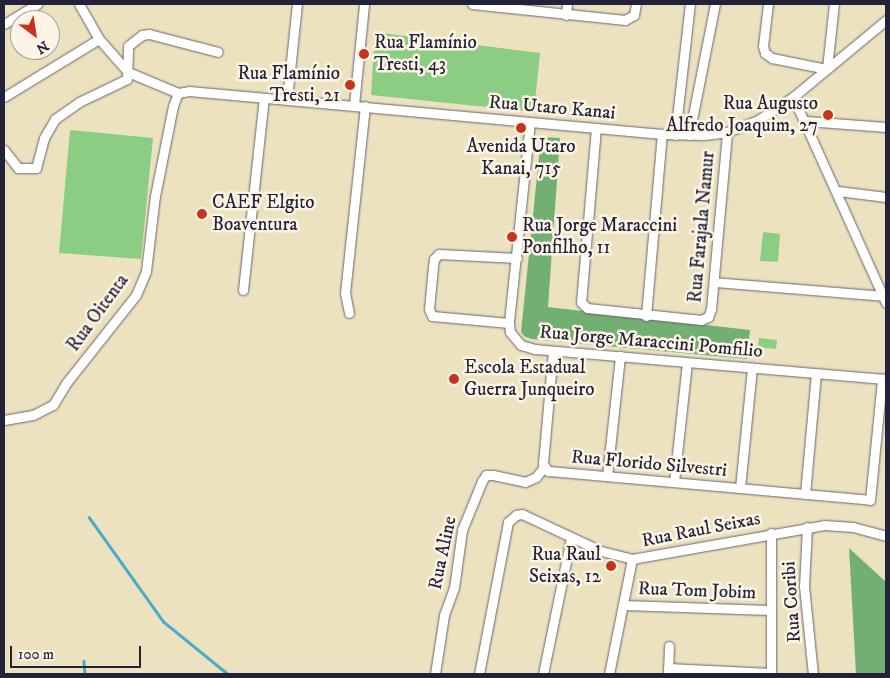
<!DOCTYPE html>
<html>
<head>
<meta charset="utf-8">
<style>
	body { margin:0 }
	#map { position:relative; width:890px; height:678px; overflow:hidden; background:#ede2c0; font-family:"IM FELL DW Pica",serif }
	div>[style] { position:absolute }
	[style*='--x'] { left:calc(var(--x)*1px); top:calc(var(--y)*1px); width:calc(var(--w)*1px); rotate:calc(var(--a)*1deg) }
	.green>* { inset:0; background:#8ccd84 }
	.forest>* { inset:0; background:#71b072 }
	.stream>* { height:2.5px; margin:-1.25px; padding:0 1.25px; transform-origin:1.25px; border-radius:1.25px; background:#48acc7 }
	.roads { filter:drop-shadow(0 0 1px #69656a) drop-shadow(0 0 1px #69656a) }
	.street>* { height:9px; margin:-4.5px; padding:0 4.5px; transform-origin:4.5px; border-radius:4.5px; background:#fff }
	.dots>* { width:14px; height:14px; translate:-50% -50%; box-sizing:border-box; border:2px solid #fcf5e5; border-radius:50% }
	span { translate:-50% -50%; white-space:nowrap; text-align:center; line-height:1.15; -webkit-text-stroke:5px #fcf5e5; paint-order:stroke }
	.poi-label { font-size:19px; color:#22223b }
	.left { translate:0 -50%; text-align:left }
	.right { translate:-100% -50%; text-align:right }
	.street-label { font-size:19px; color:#22223b }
	.frame { position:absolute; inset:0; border:5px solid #22223b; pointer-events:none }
	.north { position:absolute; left:10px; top:10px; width:50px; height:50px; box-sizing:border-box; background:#fcf5e5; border:1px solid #a5a1a1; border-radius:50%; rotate:149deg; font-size:14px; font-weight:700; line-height:20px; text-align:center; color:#22223b }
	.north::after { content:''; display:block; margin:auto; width:18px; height:22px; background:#c8321e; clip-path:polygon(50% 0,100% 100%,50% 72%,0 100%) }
	.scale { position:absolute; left:10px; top:646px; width:131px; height:22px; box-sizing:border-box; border:2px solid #22223b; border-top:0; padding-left:6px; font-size:15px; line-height:18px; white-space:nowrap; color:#22223b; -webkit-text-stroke:4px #fcf5e5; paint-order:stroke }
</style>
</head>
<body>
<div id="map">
	<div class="green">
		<div style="clip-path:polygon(375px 32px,540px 53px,534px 112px,371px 95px)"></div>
		<div style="clip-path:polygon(70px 130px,153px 138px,141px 259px,59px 253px)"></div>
		<div style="clip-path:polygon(763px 232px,780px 234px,778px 262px,760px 261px)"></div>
		<div style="clip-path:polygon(759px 338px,777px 340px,776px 349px,758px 347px)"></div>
	</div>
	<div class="forest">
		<div style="clip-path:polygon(541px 137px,560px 138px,548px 307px,750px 330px,747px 359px,531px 339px,524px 336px,521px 332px)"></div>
		<div style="clip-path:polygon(849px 548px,886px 582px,886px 674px,856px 674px)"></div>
	</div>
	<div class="stream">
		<div style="--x:89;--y:517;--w:129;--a:54.5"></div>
		<div style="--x:164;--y:622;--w:82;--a:39.1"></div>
		<div style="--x:84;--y:661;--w:13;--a:86"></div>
	</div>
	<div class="roads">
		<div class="street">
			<div style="--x:79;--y:4;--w:40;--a:60.3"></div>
			<div style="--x:99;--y:39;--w:44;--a:48.7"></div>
			<div style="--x:128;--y:72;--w:54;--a:22.8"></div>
			<div style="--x:472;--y:4;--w:154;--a:6"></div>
			<div style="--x:625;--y:20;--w:10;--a:-29"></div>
			<div style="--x:634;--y:15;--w:11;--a:-80"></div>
			<div style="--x:768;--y:4;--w:42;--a:96.8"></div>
			<div style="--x:763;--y:46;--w:7;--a:74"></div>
			<div style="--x:765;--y:53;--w:9;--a:36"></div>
			<div style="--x:772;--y:58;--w:55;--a:11.5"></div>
			<div style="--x:566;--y:15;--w:11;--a:-85"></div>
			<div style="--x:4;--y:24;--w:39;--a:-31"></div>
			<div style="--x:827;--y:68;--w:64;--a:-83.8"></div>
			<div style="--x:178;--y:93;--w:11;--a:-10"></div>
			<div style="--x:189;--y:91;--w:475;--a:5.2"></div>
			<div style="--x:662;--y:134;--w:42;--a:1.4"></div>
			<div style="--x:704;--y:135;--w:23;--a:-7"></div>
			<div style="--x:727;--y:132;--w:33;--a:-21"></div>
			<div style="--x:758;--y:120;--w:42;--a:-33.3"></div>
			<div style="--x:793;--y:97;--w:121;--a:-39.6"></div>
			<div style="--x:4;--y:97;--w:111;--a:-31.4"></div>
			<div style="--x:793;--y:97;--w:226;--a:65.7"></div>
			<div style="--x:287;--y:99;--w:96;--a:-84"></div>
			<div style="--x:354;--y:105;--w:101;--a:-84.3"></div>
			<div style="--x:806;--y:121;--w:80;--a:4.3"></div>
			<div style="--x:530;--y:122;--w:202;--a:96"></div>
			<div style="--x:509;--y:323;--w:9;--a:84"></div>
			<div style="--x:510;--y:332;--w:17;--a:50"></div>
			<div style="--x:521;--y:345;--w:15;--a:16"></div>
			<div style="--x:535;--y:349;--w:352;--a:4.9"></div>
			<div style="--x:596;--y:128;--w:175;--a:94.9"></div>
			<div style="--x:581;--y:302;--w:8;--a:45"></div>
			<div style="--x:587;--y:308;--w:115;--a:6"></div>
			<div style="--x:701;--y:320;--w:8;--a:-23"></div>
			<div style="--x:708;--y:317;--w:9;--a:-69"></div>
			<div style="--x:711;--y:309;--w:178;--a:-84.8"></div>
			<div style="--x:675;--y:135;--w:132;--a:-83.5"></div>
			<div style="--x:689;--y:135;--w:134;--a:-78.8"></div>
			<div style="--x:4;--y:150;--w:23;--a:52"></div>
			<div style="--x:18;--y:168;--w:18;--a:0"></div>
			<div style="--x:36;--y:168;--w:31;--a:-75"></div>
			<div style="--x:44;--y:138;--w:22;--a:-60"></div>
			<div style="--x:55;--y:119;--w:29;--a:-35"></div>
			<div style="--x:79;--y:102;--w:53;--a:-25.6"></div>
			<div style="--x:127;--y:79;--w:33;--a:-88"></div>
			<div style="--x:128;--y:46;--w:18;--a:-38"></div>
			<div style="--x:142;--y:35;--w:7;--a:-8"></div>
			<div style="--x:149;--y:34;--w:71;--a:14.6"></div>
			<div style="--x:838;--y:191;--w:48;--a:7.1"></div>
			<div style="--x:714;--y:282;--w:170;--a:4.7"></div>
			<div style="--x:243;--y:290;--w:193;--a:-83.8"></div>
			<div style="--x:349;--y:313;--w:20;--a:-101"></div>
			<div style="--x:345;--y:293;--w:188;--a:-83.9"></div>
			<div style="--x:646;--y:316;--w:183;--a:-85"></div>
			<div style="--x:509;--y:323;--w:77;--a:-174.8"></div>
			<div style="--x:432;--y:316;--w:8;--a:-113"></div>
			<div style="--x:429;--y:309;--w:42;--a:-84.6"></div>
			<div style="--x:433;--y:267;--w:8;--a:-83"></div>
			<div style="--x:434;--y:259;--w:7;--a:-45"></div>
			<div style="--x:439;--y:254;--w:78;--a:2.9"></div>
			<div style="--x:553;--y:351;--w:113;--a:95.1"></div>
			<div style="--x:543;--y:464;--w:9;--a:54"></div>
			<div style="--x:548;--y:471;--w:323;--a:5.1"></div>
			<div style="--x:870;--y:500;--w:122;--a:-84.3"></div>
			<div style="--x:4;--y:420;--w:29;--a:-10"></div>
			<div style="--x:33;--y:415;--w:22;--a:-27"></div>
			<div style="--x:53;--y:405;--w:27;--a:-59"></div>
			<div style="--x:67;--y:382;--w:111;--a:-51.6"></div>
			<div style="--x:136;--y:295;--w:26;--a:-67"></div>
			<div style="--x:146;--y:271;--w:76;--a:-83.2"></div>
			<div style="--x:155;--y:196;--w:92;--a:-78.7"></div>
			<div style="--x:173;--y:106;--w:14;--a:-69"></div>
			<div style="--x:607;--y:476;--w:121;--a:-83.8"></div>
			<div style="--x:674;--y:482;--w:120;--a:-83.8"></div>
			<div style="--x:740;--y:488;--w:121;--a:-84.3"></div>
			<div style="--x:805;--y:494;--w:121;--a:-84.8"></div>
			<div style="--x:807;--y:527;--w:59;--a:92.9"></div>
			<div style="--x:804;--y:586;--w:88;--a:84.2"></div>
			<div style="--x:771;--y:533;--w:141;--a:90"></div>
			<div style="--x:624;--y:605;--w:145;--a:2"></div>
			<div style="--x:668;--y:668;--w:103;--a:2.8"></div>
			<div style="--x:435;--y:674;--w:60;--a:-81.3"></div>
			<div style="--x:444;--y:615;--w:29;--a:-70"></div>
			<div style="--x:454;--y:588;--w:59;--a:-82.1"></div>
			<div style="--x:462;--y:530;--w:53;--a:-67.8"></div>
			<div style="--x:482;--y:481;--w:7;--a:-56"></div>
			<div style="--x:486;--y:475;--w:7;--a:0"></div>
			<div style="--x:493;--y:475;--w:33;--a:12"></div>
			<div style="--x:525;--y:482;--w:12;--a:-24"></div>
			<div style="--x:536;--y:477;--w:13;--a:-51"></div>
			<div style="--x:479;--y:674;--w:155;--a:-79.2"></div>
			<div style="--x:508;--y:522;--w:11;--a:-41"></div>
			<div style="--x:516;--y:515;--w:6;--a:-9"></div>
			<div style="--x:522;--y:514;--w:87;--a:25.1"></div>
			<div style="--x:601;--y:551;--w:32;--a:14"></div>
			<div style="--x:632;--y:559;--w:195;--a:-10"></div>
			<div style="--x:824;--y:525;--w:29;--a:4"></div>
			<div style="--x:853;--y:527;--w:34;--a:15"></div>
			<div style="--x:543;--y:674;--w:139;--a:-78.4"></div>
			<div style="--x:609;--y:674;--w:117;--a:-78.7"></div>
			<div style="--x:668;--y:674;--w:28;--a:-88"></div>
		</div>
	</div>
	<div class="dots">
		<div style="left:364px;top:54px;background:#c8321e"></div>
		<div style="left:350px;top:85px;background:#c8321e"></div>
		<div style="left:828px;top:115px;background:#c8321e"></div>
		<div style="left:521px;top:128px;background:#c8321e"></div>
		<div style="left:202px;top:214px;background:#c8321e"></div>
		<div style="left:512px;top:237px;background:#c8321e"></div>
		<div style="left:454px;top:379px;background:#c8321e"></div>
		<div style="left:611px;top:566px;background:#c8321e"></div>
	</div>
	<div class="poi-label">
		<span class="left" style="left:374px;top:54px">Rua Flamínio<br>Tresti, 43</span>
		<span class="right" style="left:340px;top:85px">Rua Flamínio<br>Tresti, 21</span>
		<span class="right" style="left:818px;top:115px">Rua Augusto<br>Alfredo Joaquim, 27</span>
		<span style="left:521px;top:158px">Avenida Utaro<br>Kanai, 715</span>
		<span class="left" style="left:212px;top:214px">CAEF Elgito<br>Boaventura</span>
		<span class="left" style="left:522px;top:237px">Rua Jorge Maraccini<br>Ponfilho, 11</span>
		<span class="left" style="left:464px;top:379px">Escola Estadual<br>Guerra Junqueiro</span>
		<span class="right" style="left:601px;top:566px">Rua Raul<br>Seixas, 12</span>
	</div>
	<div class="street-label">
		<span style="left:552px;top:108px;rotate:5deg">Rua Utaro Kanai</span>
		<span style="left:702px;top:227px;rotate:-85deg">Rua Farajala Namur</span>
		<span style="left:98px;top:313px;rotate:-54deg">Rua Oitenta</span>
		<span style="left:651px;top:342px;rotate:5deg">Rua Jorge Maraccini Pomfilio</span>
		<span style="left:649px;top:464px;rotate:5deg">Rua Florido Silvestri</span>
		<span style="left:701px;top:530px;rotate:-11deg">Rua Raul Seixas</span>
		<span style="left:443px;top:553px;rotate:-78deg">Rua Aline</span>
		<span style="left:697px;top:591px;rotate:2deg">Rua Tom Jobim</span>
		<span style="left:792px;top:602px;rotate:-94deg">Rua Coribi</span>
	</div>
	<div class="frame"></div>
	<div class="north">N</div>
	<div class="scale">100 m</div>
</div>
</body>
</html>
